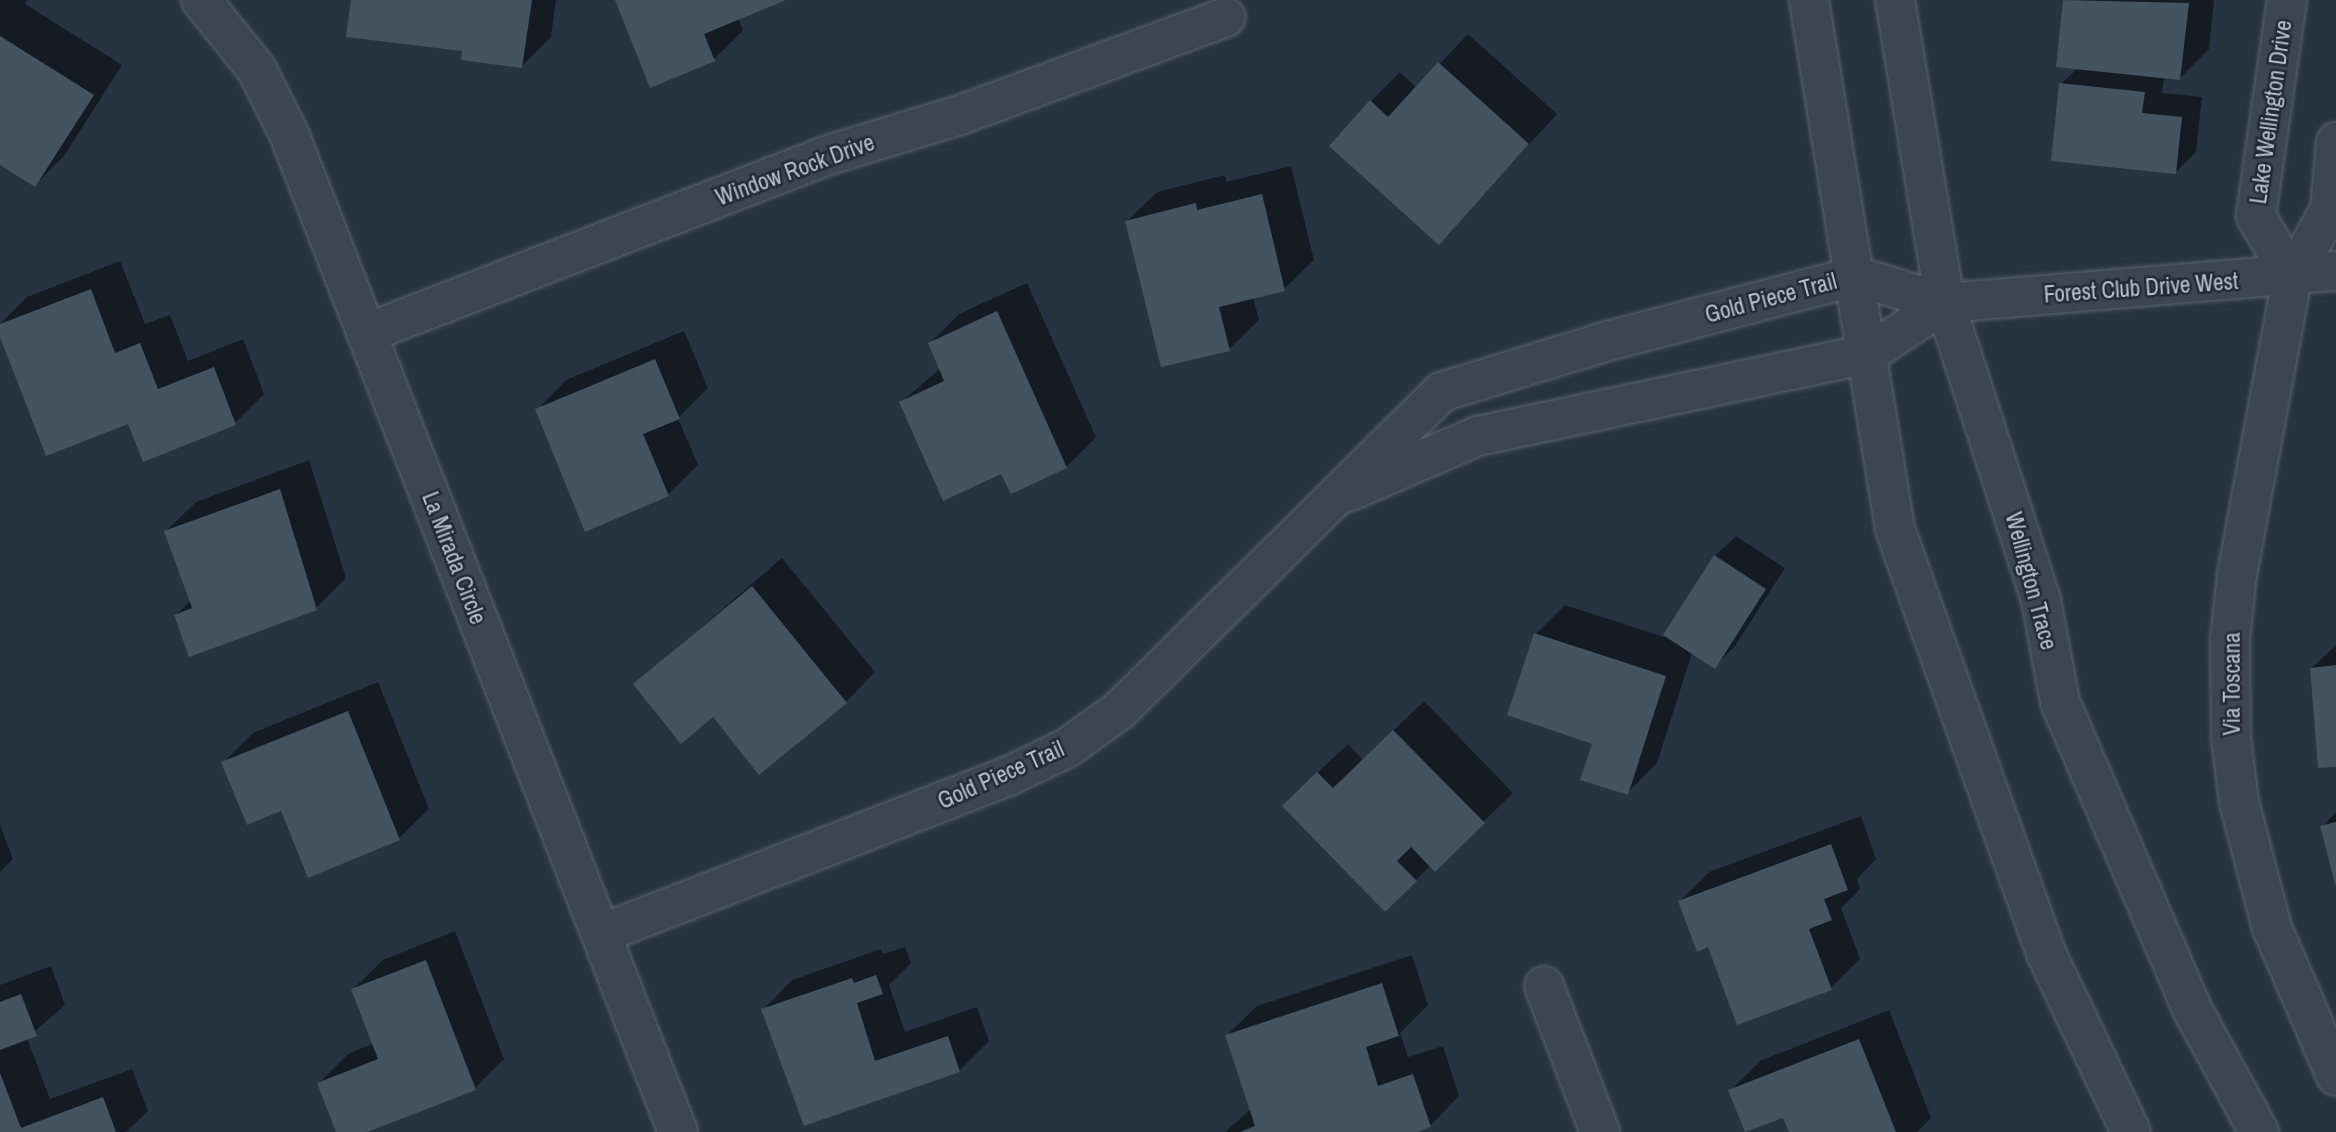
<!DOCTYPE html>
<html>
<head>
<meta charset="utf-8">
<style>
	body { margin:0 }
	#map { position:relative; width:2336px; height:1132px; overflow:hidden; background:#283342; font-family:"Archivo Narrow",sans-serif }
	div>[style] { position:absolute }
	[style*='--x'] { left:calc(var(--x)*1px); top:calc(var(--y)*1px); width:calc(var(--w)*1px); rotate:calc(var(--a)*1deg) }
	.shadow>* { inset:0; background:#0007 }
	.building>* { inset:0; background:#455260 }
	.roads { filter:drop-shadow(0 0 2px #5b636f) drop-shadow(0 0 2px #5b636f) }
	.minor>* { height:38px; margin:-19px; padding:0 19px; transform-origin:19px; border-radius:19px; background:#3d4552 }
	.tertiary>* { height:38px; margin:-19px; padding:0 19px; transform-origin:19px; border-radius:19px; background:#3d4552 }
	span { translate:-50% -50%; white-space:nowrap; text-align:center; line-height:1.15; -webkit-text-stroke:5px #212a37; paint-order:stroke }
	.street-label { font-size:23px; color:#bac1cb }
</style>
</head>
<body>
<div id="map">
	<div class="shadow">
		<div style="clip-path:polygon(0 0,27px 0,25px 4px,122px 65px,64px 156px,35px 185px,0 163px)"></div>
		<div style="clip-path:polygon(352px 0,556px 0,551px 37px,522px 66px,464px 50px)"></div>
		<div style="clip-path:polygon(616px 0,781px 0,738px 18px,743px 30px,714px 59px)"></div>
		<div style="clip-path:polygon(2065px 0,2214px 0,2209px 49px,2179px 79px,2164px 77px,2162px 93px,2202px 97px,2196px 152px,2175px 173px,2061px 84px,2078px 68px,2058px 65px)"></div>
		<div style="clip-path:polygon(1468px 34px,1557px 114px,1439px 242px,1371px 101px,1400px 72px,1417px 88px)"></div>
		<div style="clip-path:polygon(1291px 166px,1314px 260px,1284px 289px,1253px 297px,1259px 320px,1229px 349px,1127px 221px,1157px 192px,1225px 175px,1226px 182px)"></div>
		<div style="clip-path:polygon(120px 261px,145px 324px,170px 315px,188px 361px,243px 339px,264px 394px,235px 423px,129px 422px,0 333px,0 324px,27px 297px)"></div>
		<div style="clip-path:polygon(1027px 283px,1096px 437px,1066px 467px,1002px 472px,901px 402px,941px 368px,930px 343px,959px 314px)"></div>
		<div style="clip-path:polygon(684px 331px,708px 388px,678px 418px,698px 465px,668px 495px,537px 410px,566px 380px)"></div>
		<div style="clip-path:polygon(309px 460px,346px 578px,316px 608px,176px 615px,191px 600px,166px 531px,196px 502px)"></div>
		<div style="clip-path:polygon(1736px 536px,1785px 568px,1735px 646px,1714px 667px,1692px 653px,1657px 763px,1627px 793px,1536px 634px,1565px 605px,1664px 637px,1715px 556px)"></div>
		<div style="clip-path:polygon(782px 558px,875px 672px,846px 702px,713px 715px,635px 684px)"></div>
		<div style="clip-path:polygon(2336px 645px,2336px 765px,2312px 668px)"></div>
		<div style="clip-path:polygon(378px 682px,429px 809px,399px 838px,282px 809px,223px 763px,253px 733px)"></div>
		<div style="clip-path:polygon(1424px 701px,1513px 793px,1435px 869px,1431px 865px,1385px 910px,1313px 777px,1348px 744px,1363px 760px)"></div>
		<div style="clip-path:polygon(2336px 812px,2336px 880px,2322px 827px)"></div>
		<div style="clip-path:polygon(1861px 816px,1876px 859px,1857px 879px,1860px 889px,1841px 908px,1860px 959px,1831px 988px,1709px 945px,1680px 901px,1709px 872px)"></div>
		<div style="clip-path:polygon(0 825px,13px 859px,0 872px)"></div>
		<div style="clip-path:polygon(455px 931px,504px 1059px,475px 1088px,363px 1132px,338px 1132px,319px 1083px,348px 1054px,374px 1043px,353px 989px,383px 960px)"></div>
		<div style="clip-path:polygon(905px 947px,911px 963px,889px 985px,905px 1032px,977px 1007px,989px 1041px,959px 1071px,805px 1124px,763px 1010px,792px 980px,881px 949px,883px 954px)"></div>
		<div style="clip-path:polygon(1412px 955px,1428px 1005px,1400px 1033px,1408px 1057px,1443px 1046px,1459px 1096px,1430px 1126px,1411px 1132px,1225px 1132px,1251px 1109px,1227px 1035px,1257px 1006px)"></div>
		<div style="clip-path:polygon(51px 966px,65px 1005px,27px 1038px,50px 1099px,132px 1069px,148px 1111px,126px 1132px,0 1132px,0 985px)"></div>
		<div style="clip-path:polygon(1889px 1010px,1931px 1118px,1917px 1132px,1790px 1132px,1784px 1116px,1730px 1091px,1760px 1061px)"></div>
	</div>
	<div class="building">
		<div style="clip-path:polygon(351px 0,532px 0,522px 68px,461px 60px,462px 51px,346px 37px)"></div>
		<div style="clip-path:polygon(615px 0,786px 0,704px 34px,715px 61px,650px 88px)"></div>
		<div style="clip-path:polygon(2063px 0,2189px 3px,2180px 80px,2056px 67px)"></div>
		<div style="clip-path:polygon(0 36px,94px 95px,35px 187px,0 165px)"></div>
		<div style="clip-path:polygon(1438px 62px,1529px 144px,1439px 245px,1329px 146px,1370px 100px,1388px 117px)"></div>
		<div style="clip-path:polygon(2059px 83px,2145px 92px,2142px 113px,2182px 117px,2176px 174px,2051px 161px)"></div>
		<div style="clip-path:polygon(1262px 194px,1285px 291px,1219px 307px,1230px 351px,1161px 367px,1125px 221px,1196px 203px,1197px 210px)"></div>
		<div style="clip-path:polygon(91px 289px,115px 353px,140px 343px,158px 389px,214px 367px,236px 425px,143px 462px,128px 424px,46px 456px,0 337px,0 324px)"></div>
		<div style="clip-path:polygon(997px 311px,1067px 468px,1011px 494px,1001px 474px,943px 501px,899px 402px,944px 381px,928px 343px)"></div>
		<div style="clip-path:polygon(655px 359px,680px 419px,643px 434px,669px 496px,585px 532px,535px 409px)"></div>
		<div style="clip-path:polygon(280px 489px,317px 610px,189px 657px,174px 615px,192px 608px,164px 531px)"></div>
		<div style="clip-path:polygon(1714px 555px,1766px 589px,1715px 669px,1663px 635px)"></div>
		<div style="clip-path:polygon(752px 586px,847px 703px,759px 775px,713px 717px,681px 744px,633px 684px)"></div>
		<div style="clip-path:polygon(1534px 633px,1666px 676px,1628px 795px,1580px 780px,1592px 744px,1507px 715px)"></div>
		<div style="clip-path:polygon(2336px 665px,2336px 767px,2318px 768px,2310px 668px)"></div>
		<div style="clip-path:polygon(348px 711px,400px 840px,308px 878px,281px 811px,247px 825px,221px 762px)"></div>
		<div style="clip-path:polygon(1393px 730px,1485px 823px,1435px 872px,1411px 847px,1397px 861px,1417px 881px,1385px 912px,1282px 806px,1317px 772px,1333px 788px)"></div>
		<div style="clip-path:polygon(2336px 822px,2336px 884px,2335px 884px,2320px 826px)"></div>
		<div style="clip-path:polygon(1831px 844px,1848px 890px,1824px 899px,1832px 920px,1809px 929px,1832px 990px,1737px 1025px,1708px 947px,1697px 952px,1678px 901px)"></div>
		<div style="clip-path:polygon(426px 960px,476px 1090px,367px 1132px,336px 1132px,317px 1083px,378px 1059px,351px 989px)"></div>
		<div style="clip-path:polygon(876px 975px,883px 994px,857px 1003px,875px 1061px,948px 1036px,960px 1072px,804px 1126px,761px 1009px,852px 978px,854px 983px)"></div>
		<div style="clip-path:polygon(1382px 983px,1399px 1036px,1366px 1047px,1378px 1086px,1413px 1074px,1431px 1127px,1417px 1132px,1240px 1132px,1255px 1126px,1225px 1035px)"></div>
		<div style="clip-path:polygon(21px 994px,37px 1036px,0 1050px,0 1002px)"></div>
		<div style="clip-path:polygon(1859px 1039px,1896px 1132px,1789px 1132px,1783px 1118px,1745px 1132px,1728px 1090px)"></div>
		<div style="clip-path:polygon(0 1073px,21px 1128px,103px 1097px,116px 1132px,0 1132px)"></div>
	</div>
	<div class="roads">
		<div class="minor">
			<div style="--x:201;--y:0;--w:90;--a:51.3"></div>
			<div style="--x:257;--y:70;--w:72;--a:63.4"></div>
			<div style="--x:289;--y:134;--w:1071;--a:68.71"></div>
			<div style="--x:2287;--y:0;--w:218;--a:98.2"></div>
			<div style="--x:2256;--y:216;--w:72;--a:59.9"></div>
			<div style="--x:2336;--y:142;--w:67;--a:95.1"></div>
			<div style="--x:2330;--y:209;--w:79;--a:118.8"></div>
			<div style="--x:2292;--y:278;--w:301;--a:100.5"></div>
			<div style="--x:2237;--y:574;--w:65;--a:96.1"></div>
			<div style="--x:2230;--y:639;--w:98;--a:89.4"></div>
			<div style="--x:2231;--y:737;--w:65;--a:83"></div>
			<div style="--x:2239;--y:802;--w:130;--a:75.3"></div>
			<div style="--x:2272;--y:928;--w:161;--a:66.6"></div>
			<div style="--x:367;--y:333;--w:491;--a:-21.1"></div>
			<div style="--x:825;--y:156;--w:141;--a:-16.9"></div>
			<div style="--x:960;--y:115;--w:283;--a:-20.2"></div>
			<div style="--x:1348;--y:492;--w:142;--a:-23.3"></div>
			<div style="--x:1478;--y:436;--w:399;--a:-11.9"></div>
			<div style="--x:1868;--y:354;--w:92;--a:-33.5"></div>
			<div style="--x:601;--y:934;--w:438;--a:-21.2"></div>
			<div style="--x:1009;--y:776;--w:64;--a:-25.8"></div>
			<div style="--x:1067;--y:748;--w:65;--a:-35.6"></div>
			<div style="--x:1120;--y:710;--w:452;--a:-44.7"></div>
			<div style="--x:1441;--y:392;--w:175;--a:-17"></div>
			<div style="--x:1608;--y:341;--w:255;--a:-14.7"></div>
			<div style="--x:1855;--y:276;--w:94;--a:16.7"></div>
			<div style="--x:1945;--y:303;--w:392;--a:-4.7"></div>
			<div style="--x:1544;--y:986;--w:156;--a:69"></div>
		</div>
		<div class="tertiary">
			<div style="--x:1809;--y:0;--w:536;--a:80.77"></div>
			<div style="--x:1895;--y:529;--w:450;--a:70.4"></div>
			<div style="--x:2046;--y:953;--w:198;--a:64.6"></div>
			<div style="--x:1895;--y:0;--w:307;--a:80.6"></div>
			<div style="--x:1945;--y:303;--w:312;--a:72.1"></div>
			<div style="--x:2041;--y:600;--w:104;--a:79.4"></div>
			<div style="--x:2060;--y:702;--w:334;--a:66.7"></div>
			<div style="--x:2192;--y:1009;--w:140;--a:61.4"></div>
		</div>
	</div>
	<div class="street-label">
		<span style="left:2271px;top:112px;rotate:-82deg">Lake Wellington Drive</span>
		<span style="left:795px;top:170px;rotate:-20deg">Window Rock Drive</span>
		<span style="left:2141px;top:288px;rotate:-4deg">Forest Club Drive West</span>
		<span style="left:1771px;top:298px;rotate:-15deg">Gold Piece Trail</span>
		<span style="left:454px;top:558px;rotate:69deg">La Mirada Circle</span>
		<span style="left:2031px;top:581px;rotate:75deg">Wellington Trace</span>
		<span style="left:2232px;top:684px;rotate:-90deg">Via Toscana</span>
		<span style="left:1001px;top:775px;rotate:-24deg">Gold Piece Trail</span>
	</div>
</div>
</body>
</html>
